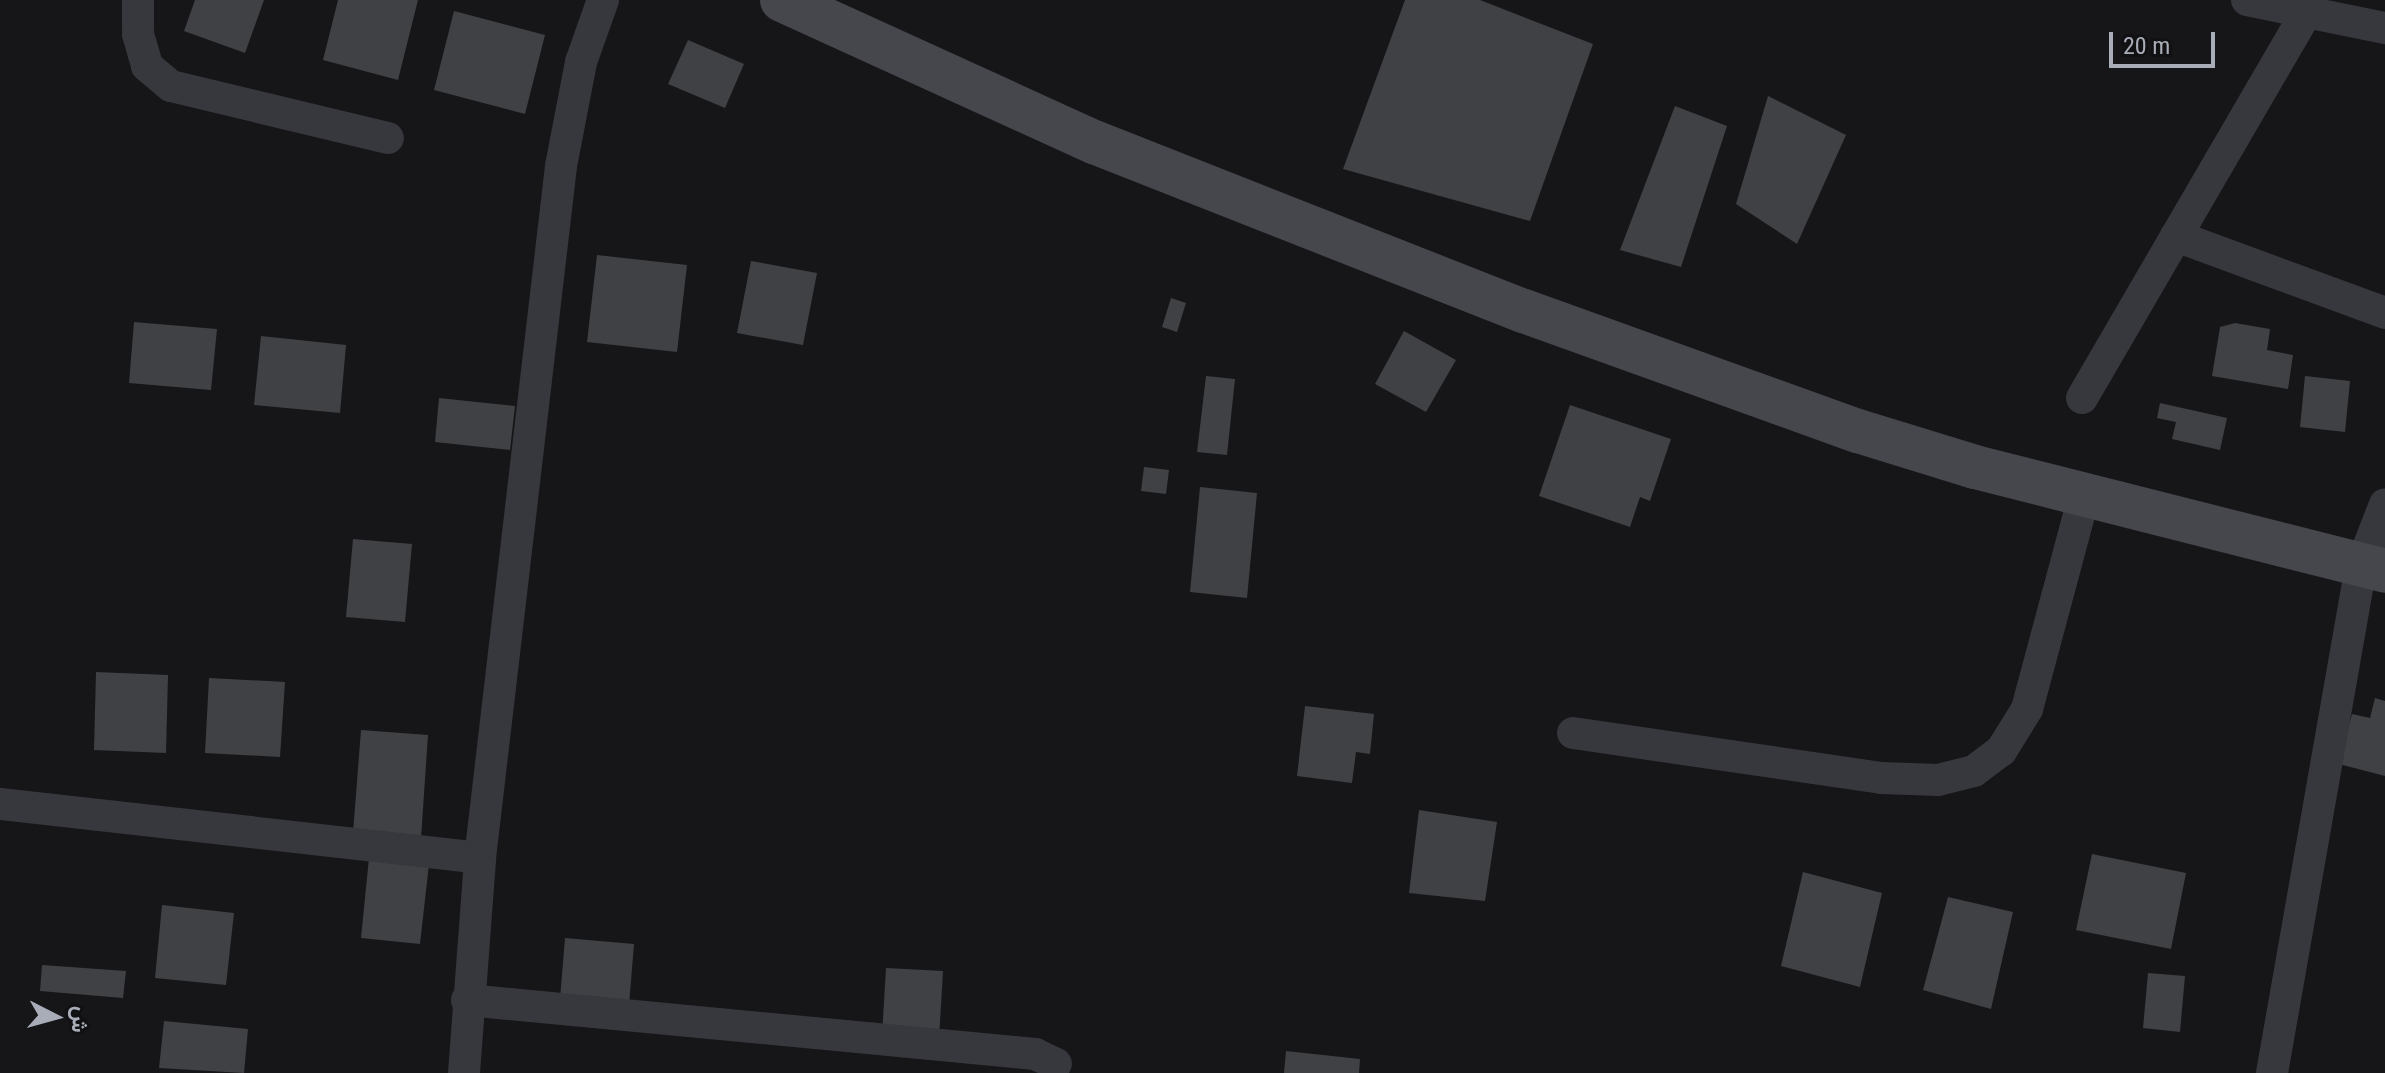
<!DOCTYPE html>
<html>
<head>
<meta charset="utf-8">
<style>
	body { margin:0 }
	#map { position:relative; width:2385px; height:1073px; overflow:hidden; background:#161618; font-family:"Roboto Condensed",Vazirmatn,sans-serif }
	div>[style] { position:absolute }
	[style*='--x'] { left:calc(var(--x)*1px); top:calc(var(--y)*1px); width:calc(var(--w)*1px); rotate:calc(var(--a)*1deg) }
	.building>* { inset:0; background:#404145 }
	.street>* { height:32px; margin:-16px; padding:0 16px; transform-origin:16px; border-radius:16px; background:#37383d }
	.secondary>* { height:44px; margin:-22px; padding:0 22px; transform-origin:22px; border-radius:22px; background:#45474d }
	span { translate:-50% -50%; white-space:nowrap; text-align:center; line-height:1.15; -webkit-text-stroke:8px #111113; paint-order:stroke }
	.north { position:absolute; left:16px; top:977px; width:80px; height:80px; -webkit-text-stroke:6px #111113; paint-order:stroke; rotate:96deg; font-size:22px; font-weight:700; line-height:32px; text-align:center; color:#a8adb8 }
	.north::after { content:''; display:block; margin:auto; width:28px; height:36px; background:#a8adb8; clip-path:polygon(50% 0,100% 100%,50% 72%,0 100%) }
	.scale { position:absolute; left:2109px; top:32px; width:106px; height:36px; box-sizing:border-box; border:4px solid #a8adb8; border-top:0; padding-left:10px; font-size:24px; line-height:28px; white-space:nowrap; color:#a8adb8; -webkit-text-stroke:6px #111113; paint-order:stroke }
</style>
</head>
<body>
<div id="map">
	<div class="building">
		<div style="clip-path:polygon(195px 0,264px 0,245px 53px,184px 31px)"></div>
		<div style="clip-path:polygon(338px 0,418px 0,398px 80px,323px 60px)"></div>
		<div style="clip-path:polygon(1405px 0,1480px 0,1593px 44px,1530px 221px,1343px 169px)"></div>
		<div style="clip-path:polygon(454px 11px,545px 35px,525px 114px,434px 90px)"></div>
		<div style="clip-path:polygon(688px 40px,744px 64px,725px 108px,668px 84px)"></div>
		<div style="clip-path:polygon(1768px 96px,1846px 135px,1797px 244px,1736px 204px)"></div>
		<div style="clip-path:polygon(1675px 106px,1727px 126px,1681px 267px,1620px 250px)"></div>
		<div style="clip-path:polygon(597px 255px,687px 265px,677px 352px,587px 342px)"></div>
		<div style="clip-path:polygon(751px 261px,817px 273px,803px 345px,737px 333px)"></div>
		<div style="clip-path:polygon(1171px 298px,1186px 303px,1177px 332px,1162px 327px)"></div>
		<div style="clip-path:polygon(134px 322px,217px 329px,211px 390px,129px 383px)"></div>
		<div style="clip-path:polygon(2235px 323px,2270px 329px,2267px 350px,2293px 355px,2288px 389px,2212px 376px,2220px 327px)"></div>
		<div style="clip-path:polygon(1404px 331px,1456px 360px,1426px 412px,1375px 384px)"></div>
		<div style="clip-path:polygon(261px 336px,346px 345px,340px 413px,254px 405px)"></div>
		<div style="clip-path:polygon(1206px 376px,1235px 379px,1227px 455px,1197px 452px)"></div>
		<div style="clip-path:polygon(2305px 376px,2350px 381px,2345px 432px,2300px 427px)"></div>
		<div style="clip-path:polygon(439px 398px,515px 406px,510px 450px,435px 442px)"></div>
		<div style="clip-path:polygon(2160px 403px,2227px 418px,2220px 450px,2172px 439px,2176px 422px,2157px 418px)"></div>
		<div style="clip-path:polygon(1570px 405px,1671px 439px,1650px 501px,1640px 497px,1630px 527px,1539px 496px)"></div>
		<div style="clip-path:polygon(1144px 467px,1169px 470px,1166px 494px,1141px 491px)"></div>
		<div style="clip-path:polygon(1200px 487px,1257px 493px,1247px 598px,1190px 592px)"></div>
		<div style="clip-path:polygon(353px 539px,412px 544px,405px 622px,346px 617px)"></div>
		<div style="clip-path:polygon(96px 672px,168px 675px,166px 753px,94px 750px)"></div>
		<div style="clip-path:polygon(209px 678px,285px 682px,280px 757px,205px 753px)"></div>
		<div style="clip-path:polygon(2375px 698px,2385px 701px,2385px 776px,2339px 764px,2352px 714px,2370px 718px)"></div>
		<div style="clip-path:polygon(1305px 706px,1374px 714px,1370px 754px,1356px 752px,1352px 783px,1297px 776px)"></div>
		<div style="clip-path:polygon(361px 730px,428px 735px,421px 838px,353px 833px)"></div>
		<div style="clip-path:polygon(1419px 810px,1497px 822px,1485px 901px,1409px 893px)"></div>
		<div style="clip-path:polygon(2092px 854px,2186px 873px,2171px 949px,2076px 930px)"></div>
		<div style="clip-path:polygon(369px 858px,429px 864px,420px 944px,361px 938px)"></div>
		<div style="clip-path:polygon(1803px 872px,1882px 893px,1860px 987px,1781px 966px)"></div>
		<div style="clip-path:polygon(1948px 897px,2013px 912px,1991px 1009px,1923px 990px)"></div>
		<div style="clip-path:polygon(162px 905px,234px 913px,226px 985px,155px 978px)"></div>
		<div style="clip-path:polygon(565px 938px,634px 944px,629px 1005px,560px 999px)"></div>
		<div style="clip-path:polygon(42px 965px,126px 971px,123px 998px,40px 991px)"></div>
		<div style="clip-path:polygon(886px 968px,943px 971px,939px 1039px,882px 1036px)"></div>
		<div style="clip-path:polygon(2148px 973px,2185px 976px,2180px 1032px,2143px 1028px)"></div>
		<div style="clip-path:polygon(164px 1021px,248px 1029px,244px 1073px,159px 1068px)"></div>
		<div style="clip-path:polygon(1286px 1051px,1360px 1059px,1359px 1073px,1284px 1073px)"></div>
	</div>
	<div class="street">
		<div style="--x:138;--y:0;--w:34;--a:90"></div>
		<div style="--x:138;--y:34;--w:33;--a:74"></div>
		<div style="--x:147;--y:66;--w:31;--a:40"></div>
		<div style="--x:171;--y:86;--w:223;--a:13.5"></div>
		<div style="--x:2247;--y:0;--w:141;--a:11.5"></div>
		<div style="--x:2176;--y:236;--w:223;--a:20.2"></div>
		<div style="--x:2082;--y:398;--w:447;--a:-59.8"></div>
		<div style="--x:1573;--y:733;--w:312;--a:8.3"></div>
		<div style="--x:1882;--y:778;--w:56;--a:2"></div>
		<div style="--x:1938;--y:780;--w:37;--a:-14"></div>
		<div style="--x:1974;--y:771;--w:34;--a:-37"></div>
		<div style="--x:2001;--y:751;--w:49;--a:-58.2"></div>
		<div style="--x:2027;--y:709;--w:220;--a:-75"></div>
		<div style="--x:0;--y:804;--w:483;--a:6.4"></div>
		<div style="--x:467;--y:1000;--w:571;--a:5.43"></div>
		<div style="--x:1035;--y:1054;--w:23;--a:25"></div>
		<div style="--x:464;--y:1073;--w:216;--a:-85.7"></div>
		<div style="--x:480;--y:858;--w:697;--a:-83.32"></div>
		<div style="--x:561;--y:166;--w:106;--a:-79.1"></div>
		<div style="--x:581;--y:62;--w:66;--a:-70.5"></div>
		<div style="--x:2272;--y:1073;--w:515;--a:-80.04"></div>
		<div style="--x:2361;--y:566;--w:66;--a:-68.8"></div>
	</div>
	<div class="secondary">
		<div style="--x:782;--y:0;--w:343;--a:24.5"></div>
		<div style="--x:1094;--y:142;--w:462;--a:21.5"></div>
		<div style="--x:1524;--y:311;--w:355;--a:19.8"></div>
		<div style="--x:1858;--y:431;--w:122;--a:17.1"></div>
		<div style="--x:1975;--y:467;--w:423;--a:14.2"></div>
	</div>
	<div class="north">ش</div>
	<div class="scale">20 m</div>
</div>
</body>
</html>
